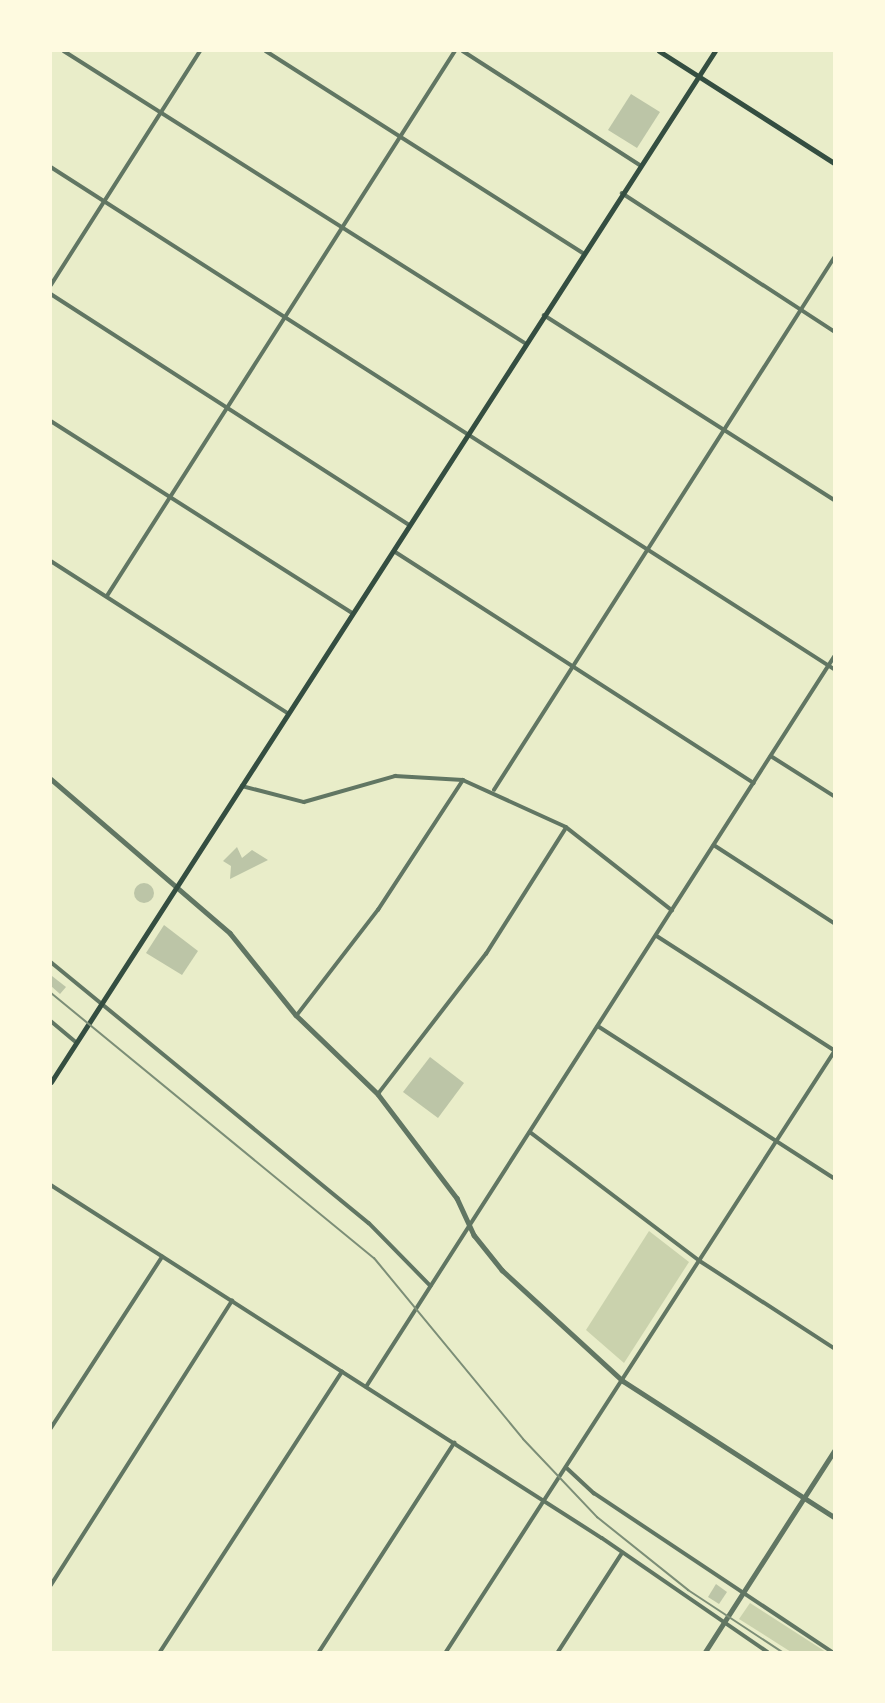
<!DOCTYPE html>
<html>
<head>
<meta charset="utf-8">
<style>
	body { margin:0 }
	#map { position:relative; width:885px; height:1703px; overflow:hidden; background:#e9edc9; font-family:"Archivo Narrow",sans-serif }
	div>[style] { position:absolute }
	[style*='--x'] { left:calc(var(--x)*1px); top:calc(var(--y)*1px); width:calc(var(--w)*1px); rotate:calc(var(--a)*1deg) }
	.green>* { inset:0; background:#cad2ad }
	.building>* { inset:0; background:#bcc5a7 }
	.round { border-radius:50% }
	.minor>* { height:3.5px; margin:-1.75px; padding:0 1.75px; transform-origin:1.75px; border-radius:1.75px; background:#617663 }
	.tertiary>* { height:4.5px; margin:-2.25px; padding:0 2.25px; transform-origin:2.25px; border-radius:2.25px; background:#617663 }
	.secondary>* { height:5px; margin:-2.5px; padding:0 2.5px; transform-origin:2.5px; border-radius:2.5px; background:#344e41 }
	.rail>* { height:2px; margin:-1px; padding:0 1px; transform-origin:1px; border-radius:1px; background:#7c8e77 }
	span { translate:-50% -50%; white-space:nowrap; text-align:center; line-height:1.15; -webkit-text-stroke:5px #fefae0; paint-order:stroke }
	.frame { position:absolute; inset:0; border:52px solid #fefae0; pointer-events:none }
</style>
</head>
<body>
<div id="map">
	<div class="green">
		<div style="clip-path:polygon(649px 1231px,689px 1262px,624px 1363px,586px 1330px)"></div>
		<div style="clip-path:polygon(750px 1603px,826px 1652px,791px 1652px,739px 1619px)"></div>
	</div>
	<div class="building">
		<div style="clip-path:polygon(631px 94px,660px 112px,637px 148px,608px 130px)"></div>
		<div style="clip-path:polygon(237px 847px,242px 858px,252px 850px,268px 860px,230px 879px,231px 866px,223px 861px)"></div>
		<div class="round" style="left:134px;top:883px;width:20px;height:20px"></div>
		<div style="clip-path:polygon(164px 925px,198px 951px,182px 975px,146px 953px)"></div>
		<div style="clip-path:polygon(52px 976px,66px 987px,60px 994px,51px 986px)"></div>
		<div style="clip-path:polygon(430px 1057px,464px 1083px,438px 1118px,403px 1092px)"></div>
		<div style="clip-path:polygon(716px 1584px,727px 1592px,719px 1604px,708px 1597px)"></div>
	</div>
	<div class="minor">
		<div style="--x:64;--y:51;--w:546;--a:32.35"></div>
		<div style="--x:266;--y:51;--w:376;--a:32.5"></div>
		<div style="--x:463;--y:51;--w:211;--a:32.8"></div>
		<div style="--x:51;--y:167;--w:930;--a:32.66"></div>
		<div style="--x:622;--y:193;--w:253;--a:33.1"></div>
		<div style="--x:51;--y:285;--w:277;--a:-57.5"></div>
		<div style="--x:51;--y:294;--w:426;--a:32.8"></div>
		<div style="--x:544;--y:315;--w:344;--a:32.5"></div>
		<div style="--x:51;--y:421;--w:357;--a:32.5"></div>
		<div style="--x:394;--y:551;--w:428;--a:32.8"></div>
		<div style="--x:51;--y:561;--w:282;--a:32.7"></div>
		<div style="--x:107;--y:596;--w:647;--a:-57.44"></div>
		<div style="--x:771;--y:756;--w:75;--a:32.4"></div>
		<div style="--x:242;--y:786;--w:64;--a:14.5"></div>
		<div style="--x:304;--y:802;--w:95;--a:-15.9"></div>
		<div style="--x:395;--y:776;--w:68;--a:3.4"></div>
		<div style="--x:463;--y:780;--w:113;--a:24.5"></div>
		<div style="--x:566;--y:827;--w:135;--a:38.1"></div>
		<div style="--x:494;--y:790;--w:631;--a:-57.42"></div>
		<div style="--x:714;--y:845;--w:143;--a:33"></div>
		<div style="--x:657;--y:936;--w:211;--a:32.8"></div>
		<div style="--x:51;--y:962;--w:411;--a:39.4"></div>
		<div style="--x:369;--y:1223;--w:88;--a:45.5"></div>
		<div style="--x:297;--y:1015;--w:133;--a:-52.4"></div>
		<div style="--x:378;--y:910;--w:155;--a:-56.8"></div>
		<div style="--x:51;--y:1021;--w:33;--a:40"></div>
		<div style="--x:598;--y:1026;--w:281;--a:32.8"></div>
		<div style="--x:378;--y:1094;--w:177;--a:-52.4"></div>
		<div style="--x:486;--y:954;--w:149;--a:-57.6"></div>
		<div style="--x:530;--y:1132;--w:213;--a:37.2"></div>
		<div style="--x:700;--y:1261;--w:160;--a:33"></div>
		<div style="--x:51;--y:1185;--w:654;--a:32.65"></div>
		<div style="--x:602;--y:1538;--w:201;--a:34.5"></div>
		<div style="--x:366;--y:1387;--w:867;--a:-57.34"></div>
		<div style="--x:51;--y:1428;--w:204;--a:-57"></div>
		<div style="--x:567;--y:1468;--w:37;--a:43"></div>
		<div style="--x:594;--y:1493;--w:286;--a:33.7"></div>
		<div style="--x:51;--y:1585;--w:337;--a:-57.5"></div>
		<div style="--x:160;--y:1652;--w:334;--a:-57"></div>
		<div style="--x:319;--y:1652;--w:249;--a:-57.1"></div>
		<div style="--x:446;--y:1652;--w:715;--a:-57.11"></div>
		<div style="--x:558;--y:1652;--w:118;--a:-57.1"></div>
	</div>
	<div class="tertiary">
		<div style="--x:51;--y:779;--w:236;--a:40.7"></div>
		<div style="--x:230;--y:933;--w:105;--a:51.2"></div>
		<div style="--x:296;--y:1015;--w:114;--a:43.9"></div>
		<div style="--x:378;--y:1094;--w:131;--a:52.8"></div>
		<div style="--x:457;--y:1198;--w:41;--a:65.3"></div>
		<div style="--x:474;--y:1235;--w:45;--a:51.3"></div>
		<div style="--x:502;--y:1270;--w:164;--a:42.5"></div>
		<div style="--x:623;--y:1381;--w:251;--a:32.8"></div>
		<div style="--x:705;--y:1652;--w:239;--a:-57.3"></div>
	</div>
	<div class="secondary">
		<div style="--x:659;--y:51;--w:208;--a:32.6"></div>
		<div style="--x:51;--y:1082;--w:1226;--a:-57.22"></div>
	</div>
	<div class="rail">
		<div style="--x:51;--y:993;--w:418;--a:39.4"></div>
		<div style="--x:374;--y:1258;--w:234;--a:50.5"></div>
		<div style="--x:523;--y:1439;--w:108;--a:46.5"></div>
		<div style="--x:597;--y:1517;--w:117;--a:38.7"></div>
		<div style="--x:688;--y:1590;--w:113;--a:33.4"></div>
	</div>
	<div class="frame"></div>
</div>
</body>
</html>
